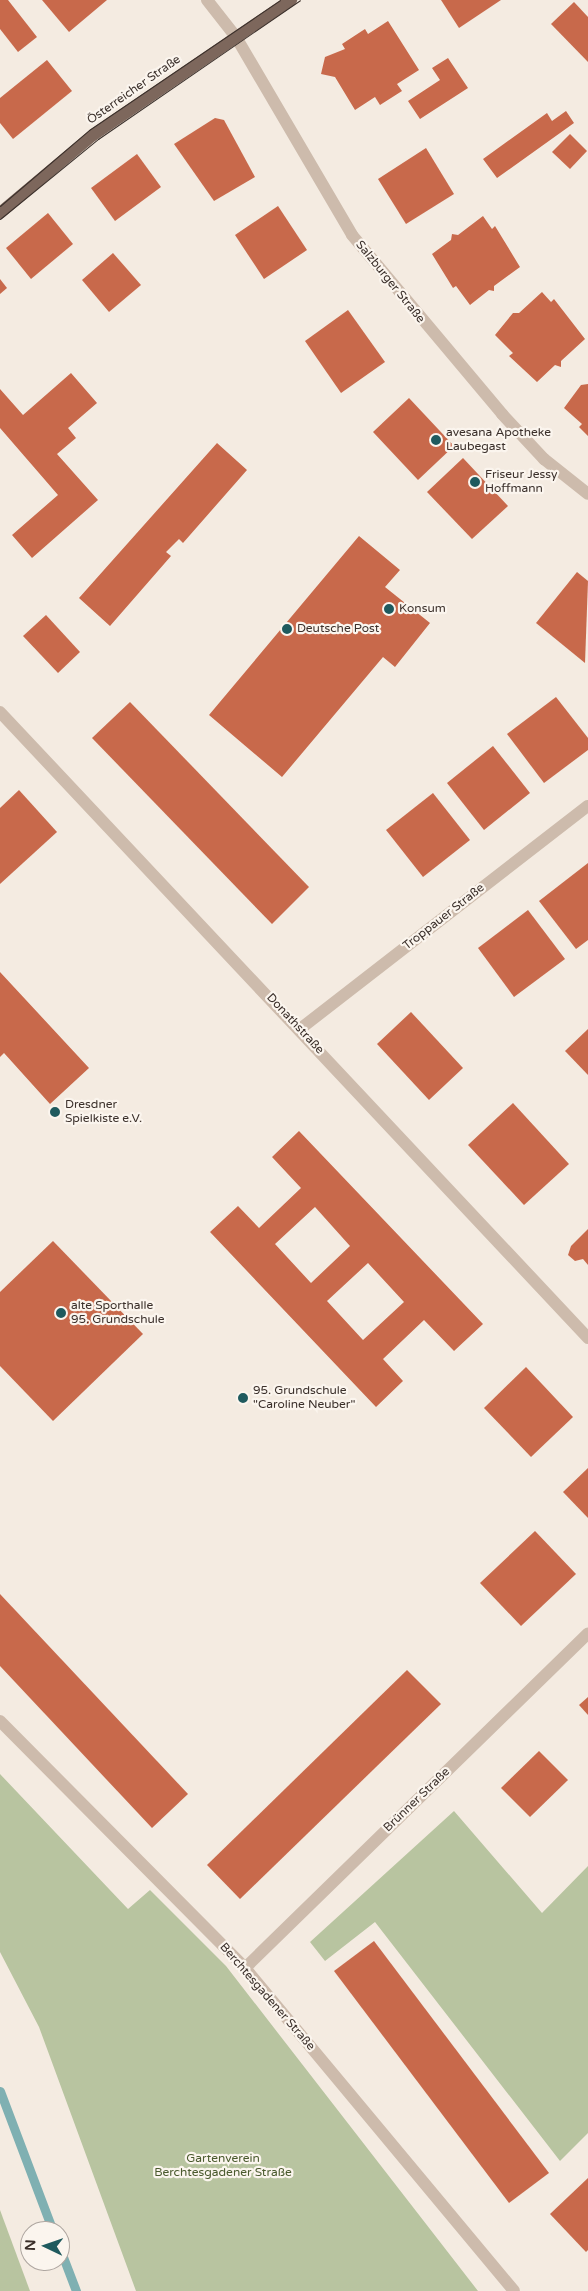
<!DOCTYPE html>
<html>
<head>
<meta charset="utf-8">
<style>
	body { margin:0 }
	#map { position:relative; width:588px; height:2291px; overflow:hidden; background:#f4ebe1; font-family:"Varela Round",sans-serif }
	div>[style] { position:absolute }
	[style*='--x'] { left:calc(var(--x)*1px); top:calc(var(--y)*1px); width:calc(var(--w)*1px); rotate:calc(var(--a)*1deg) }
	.green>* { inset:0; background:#b8c4a0 }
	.stream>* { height:9px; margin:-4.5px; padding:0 4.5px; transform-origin:4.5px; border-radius:4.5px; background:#7fb0b2 }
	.building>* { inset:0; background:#c8694b }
	.minor>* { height:12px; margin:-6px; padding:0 6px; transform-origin:6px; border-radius:6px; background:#cdbbac }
	.major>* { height:12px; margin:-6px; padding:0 6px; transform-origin:6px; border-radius:6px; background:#7d675c }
	.tram>* { height:1px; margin:-0.5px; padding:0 0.5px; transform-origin:0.5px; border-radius:0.5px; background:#3b302b }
	.dots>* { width:14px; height:14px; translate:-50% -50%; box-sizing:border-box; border:2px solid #fbf5ee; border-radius:50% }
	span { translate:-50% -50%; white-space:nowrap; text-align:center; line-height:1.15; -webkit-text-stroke:4.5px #fbf5ee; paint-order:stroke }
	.street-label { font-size:12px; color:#3b302b }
	.poi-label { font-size:12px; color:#3b302b }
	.left { translate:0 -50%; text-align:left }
	.park-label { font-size:12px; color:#4a5a2e }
	.north { position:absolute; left:20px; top:2221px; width:50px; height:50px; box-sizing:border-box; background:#fbf5ee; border:1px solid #aea6a0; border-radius:50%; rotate:273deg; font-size:14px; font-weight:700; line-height:20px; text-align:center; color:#3b302b }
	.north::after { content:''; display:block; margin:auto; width:18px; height:22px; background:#1f5a5e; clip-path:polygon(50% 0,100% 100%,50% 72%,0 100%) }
</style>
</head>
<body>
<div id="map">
	<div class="green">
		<div style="clip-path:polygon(0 1774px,128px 1909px,150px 1890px,226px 1966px,478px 2291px,136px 2291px,39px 2027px,0 1952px)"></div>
		<div style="clip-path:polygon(454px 1811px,542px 1913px,588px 1866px,588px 2133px,560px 2161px,375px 1922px,325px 1961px,310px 1942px)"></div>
		<div style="clip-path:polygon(0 2210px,30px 2291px,0 2291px)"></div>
	</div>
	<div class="stream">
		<div style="--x:0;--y:2091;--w:150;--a:69.3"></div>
		<div style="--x:60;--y:2249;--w:45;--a:69.1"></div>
	</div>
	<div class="building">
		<div style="clip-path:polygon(0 0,8px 0,37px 37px,18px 52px,0 29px)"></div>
		<div style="clip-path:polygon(42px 0,107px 0,69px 32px)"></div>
		<div style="clip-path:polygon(441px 0,501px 0,459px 28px)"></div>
		<div style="clip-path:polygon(574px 2px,588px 17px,588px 62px,551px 24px)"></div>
		<div style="clip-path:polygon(388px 21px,419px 70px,397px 84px,402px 91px,380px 105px,375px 97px,355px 110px,335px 77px,321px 74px,325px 57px,345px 49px,342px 44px,365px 29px,368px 34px)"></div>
		<div style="clip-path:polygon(448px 58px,468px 88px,420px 119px,408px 101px,440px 80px,432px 68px)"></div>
		<div style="clip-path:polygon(47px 60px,72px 91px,13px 139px,0 123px,0 98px)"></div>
		<div style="clip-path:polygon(566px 111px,574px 123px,497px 178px,483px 159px,547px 113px,552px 121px)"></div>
		<div style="clip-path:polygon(215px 118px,224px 120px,255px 177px,214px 201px,174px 144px)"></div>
		<div style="clip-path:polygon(570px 134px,587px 151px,570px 169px,552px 152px)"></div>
		<div style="clip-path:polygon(426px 148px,454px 194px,406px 224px,378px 179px)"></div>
		<div style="clip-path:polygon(137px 154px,161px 187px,115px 221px,91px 188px)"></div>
		<div style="clip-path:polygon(278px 206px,307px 250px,264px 279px,235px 235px)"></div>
		<div style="clip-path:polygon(48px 213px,73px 244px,31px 279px,6px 248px)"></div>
		<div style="clip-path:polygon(483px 216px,492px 229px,495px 226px,520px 267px,494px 286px,494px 291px,489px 290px,470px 305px,456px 286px,453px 288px,432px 254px,451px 240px,452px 234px,458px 235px)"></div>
		<div style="clip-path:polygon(113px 253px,141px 285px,109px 312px,82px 280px)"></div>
		<div style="clip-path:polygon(0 279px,7px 288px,0 294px)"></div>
		<div style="clip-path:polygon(542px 292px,551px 302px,554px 299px,585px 339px,561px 361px,561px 367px,555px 365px,537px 382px,509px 356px,513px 353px,495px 335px,513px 313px,519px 313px)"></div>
		<div style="clip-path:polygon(348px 310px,385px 362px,341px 393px,305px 341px)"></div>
		<div style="clip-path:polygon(71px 373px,97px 403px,68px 428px,76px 438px,57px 454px,98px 500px,32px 558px,12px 535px,58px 495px,0 428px,0 389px,23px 415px)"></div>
		<div style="clip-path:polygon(588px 384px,588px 436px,579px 427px,582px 424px,564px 408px,581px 385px)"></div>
		<div style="clip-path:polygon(409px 398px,454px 446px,418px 480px,373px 432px)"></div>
		<div style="clip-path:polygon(217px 443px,247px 470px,183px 543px,179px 539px,166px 552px,171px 556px,110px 626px,79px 598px)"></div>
		<div style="clip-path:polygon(463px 458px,508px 506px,472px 539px,427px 492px)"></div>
		<div style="clip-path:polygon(359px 536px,400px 570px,385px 587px,430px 623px,395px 667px,383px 657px,282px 777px,209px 715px)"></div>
		<div style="clip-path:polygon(577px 572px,588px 581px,585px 663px,536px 623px)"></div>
		<div style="clip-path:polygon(46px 615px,80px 652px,58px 673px,23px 636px)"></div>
		<div style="clip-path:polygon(556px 697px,588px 738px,588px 750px,544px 783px,507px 734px)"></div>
		<div style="clip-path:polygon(130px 702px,309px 887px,272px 924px,92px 738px)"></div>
		<div style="clip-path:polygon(493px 746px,530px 793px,484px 830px,447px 783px)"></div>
		<div style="clip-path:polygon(19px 790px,57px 832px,0 884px,0 808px)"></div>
		<div style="clip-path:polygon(433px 793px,470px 840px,423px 877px,386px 830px)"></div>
		<div style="clip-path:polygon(588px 863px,588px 940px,576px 949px,539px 901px)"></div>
		<div style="clip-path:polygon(528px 910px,565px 959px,514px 997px,478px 948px)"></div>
		<div style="clip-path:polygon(0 972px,89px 1068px,50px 1104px,4px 1053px,0 1057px)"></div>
		<div style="clip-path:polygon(411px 1012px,463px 1068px,429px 1100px,377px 1044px)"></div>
		<div style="clip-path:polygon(588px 1029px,588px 1075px,565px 1051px)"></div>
		<div style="clip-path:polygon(513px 1103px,569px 1164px,524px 1205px,468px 1145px)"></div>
		<div style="clip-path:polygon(evenodd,299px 1131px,483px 1324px,454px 1351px,424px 1320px,383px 1359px,403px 1381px,376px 1407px,210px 1232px,238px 1206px,259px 1228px,301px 1188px,272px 1157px,299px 1131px,315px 1207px,350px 1246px,311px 1283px,275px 1244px,315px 1207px,299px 1131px,368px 1263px,404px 1302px,363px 1340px,327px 1301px,368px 1263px)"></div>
		<div style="clip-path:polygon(588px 1229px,588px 1265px,583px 1259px,575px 1261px,568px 1255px,571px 1246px)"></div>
		<div style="clip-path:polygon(53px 1241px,143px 1334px,53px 1421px,0 1366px,0 1292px)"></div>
		<div style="clip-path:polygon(526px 1367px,573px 1417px,531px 1457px,484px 1408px)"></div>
		<div style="clip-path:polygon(588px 1468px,588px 1518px,563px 1492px)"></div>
		<div style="clip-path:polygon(535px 1531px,576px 1574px,521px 1626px,480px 1583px)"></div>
		<div style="clip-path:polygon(0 1594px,188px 1794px,152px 1828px,0 1666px)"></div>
		<div style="clip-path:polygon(407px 1670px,441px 1704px,240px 1899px,207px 1865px)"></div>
		<div style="clip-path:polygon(588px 1697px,588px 1715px,579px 1705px)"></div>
		<div style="clip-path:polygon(539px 1751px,568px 1780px,530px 1817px,501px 1788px)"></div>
		<div style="clip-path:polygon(374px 1941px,549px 2173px,509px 2203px,334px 1971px)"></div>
		<div style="clip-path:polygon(588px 2178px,588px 2250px,586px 2252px,550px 2214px)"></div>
	</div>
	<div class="minor">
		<div style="--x:207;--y:0;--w:47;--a:51.9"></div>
		<div style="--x:236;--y:37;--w:229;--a:59.6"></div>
		<div style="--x:352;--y:235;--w:234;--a:50"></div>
		<div style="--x:502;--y:414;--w:62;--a:47"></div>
		<div style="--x:544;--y:459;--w:56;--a:38.5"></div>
		<div style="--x:0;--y:712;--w:859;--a:46.79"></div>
		<div style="--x:300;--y:1029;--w:364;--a:-37.8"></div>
		<div style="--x:0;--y:1721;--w:348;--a:45.2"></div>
		<div style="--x:245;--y:1968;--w:420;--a:50.2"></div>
		<div style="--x:245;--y:1968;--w:479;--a:-44.3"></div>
	</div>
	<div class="major">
		<div style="--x:0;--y:213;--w:121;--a:-40"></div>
		<div style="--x:93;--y:135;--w:240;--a:-34.3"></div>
	</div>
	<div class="tram">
		<div style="--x:0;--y:206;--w:117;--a:-40.5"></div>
		<div style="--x:89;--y:130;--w:231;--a:-34.2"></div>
		<div style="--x:0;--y:219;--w:127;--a:-39.2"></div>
		<div style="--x:98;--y:139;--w:245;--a:-34.5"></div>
	</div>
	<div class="dots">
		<div style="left:436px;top:440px;background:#1f5a5e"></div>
		<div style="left:475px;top:482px;background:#1f5a5e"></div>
		<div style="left:389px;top:609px;background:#1f5a5e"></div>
		<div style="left:287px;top:629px;background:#1f5a5e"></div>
		<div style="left:55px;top:1112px;background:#1f5a5e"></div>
		<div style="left:61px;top:1313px;background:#1f5a5e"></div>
		<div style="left:243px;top:1398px;background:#1f5a5e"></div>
	</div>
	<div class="street-label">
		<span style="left:134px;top:90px;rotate:-35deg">Österreicher Straße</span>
		<span style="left:390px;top:282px;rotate:51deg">Salzburger Straße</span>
		<span style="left:444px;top:917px;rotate:-38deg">Troppauer Straße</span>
		<span style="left:295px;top:1024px;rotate:47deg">Donathstraße</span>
		<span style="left:417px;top:1800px;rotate:-44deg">Brünner Straße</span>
		<span style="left:267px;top:1997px;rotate:49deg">Berchtesgadener Straße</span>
	</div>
	<div class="poi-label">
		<span class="left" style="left:446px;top:440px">avesana Apotheke<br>Laubegast</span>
		<span class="left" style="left:485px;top:482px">Friseur Jessy<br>Hoffmann</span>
		<span class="left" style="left:399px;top:609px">Konsum</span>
		<span class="left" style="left:297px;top:629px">Deutsche Post</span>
		<span class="left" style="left:65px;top:1112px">Dresdner<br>Spielkiste e.V.</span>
		<span class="left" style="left:71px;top:1313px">alte Sporthalle<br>95. Grundschule</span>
		<span class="left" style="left:253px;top:1398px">95. Grundschule<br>"Caroline Neuber"</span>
	</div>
	<div class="park-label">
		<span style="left:223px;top:2166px">Gartenverein<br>Berchtesgadener Straße</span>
	</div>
	<div class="north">N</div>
</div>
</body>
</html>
